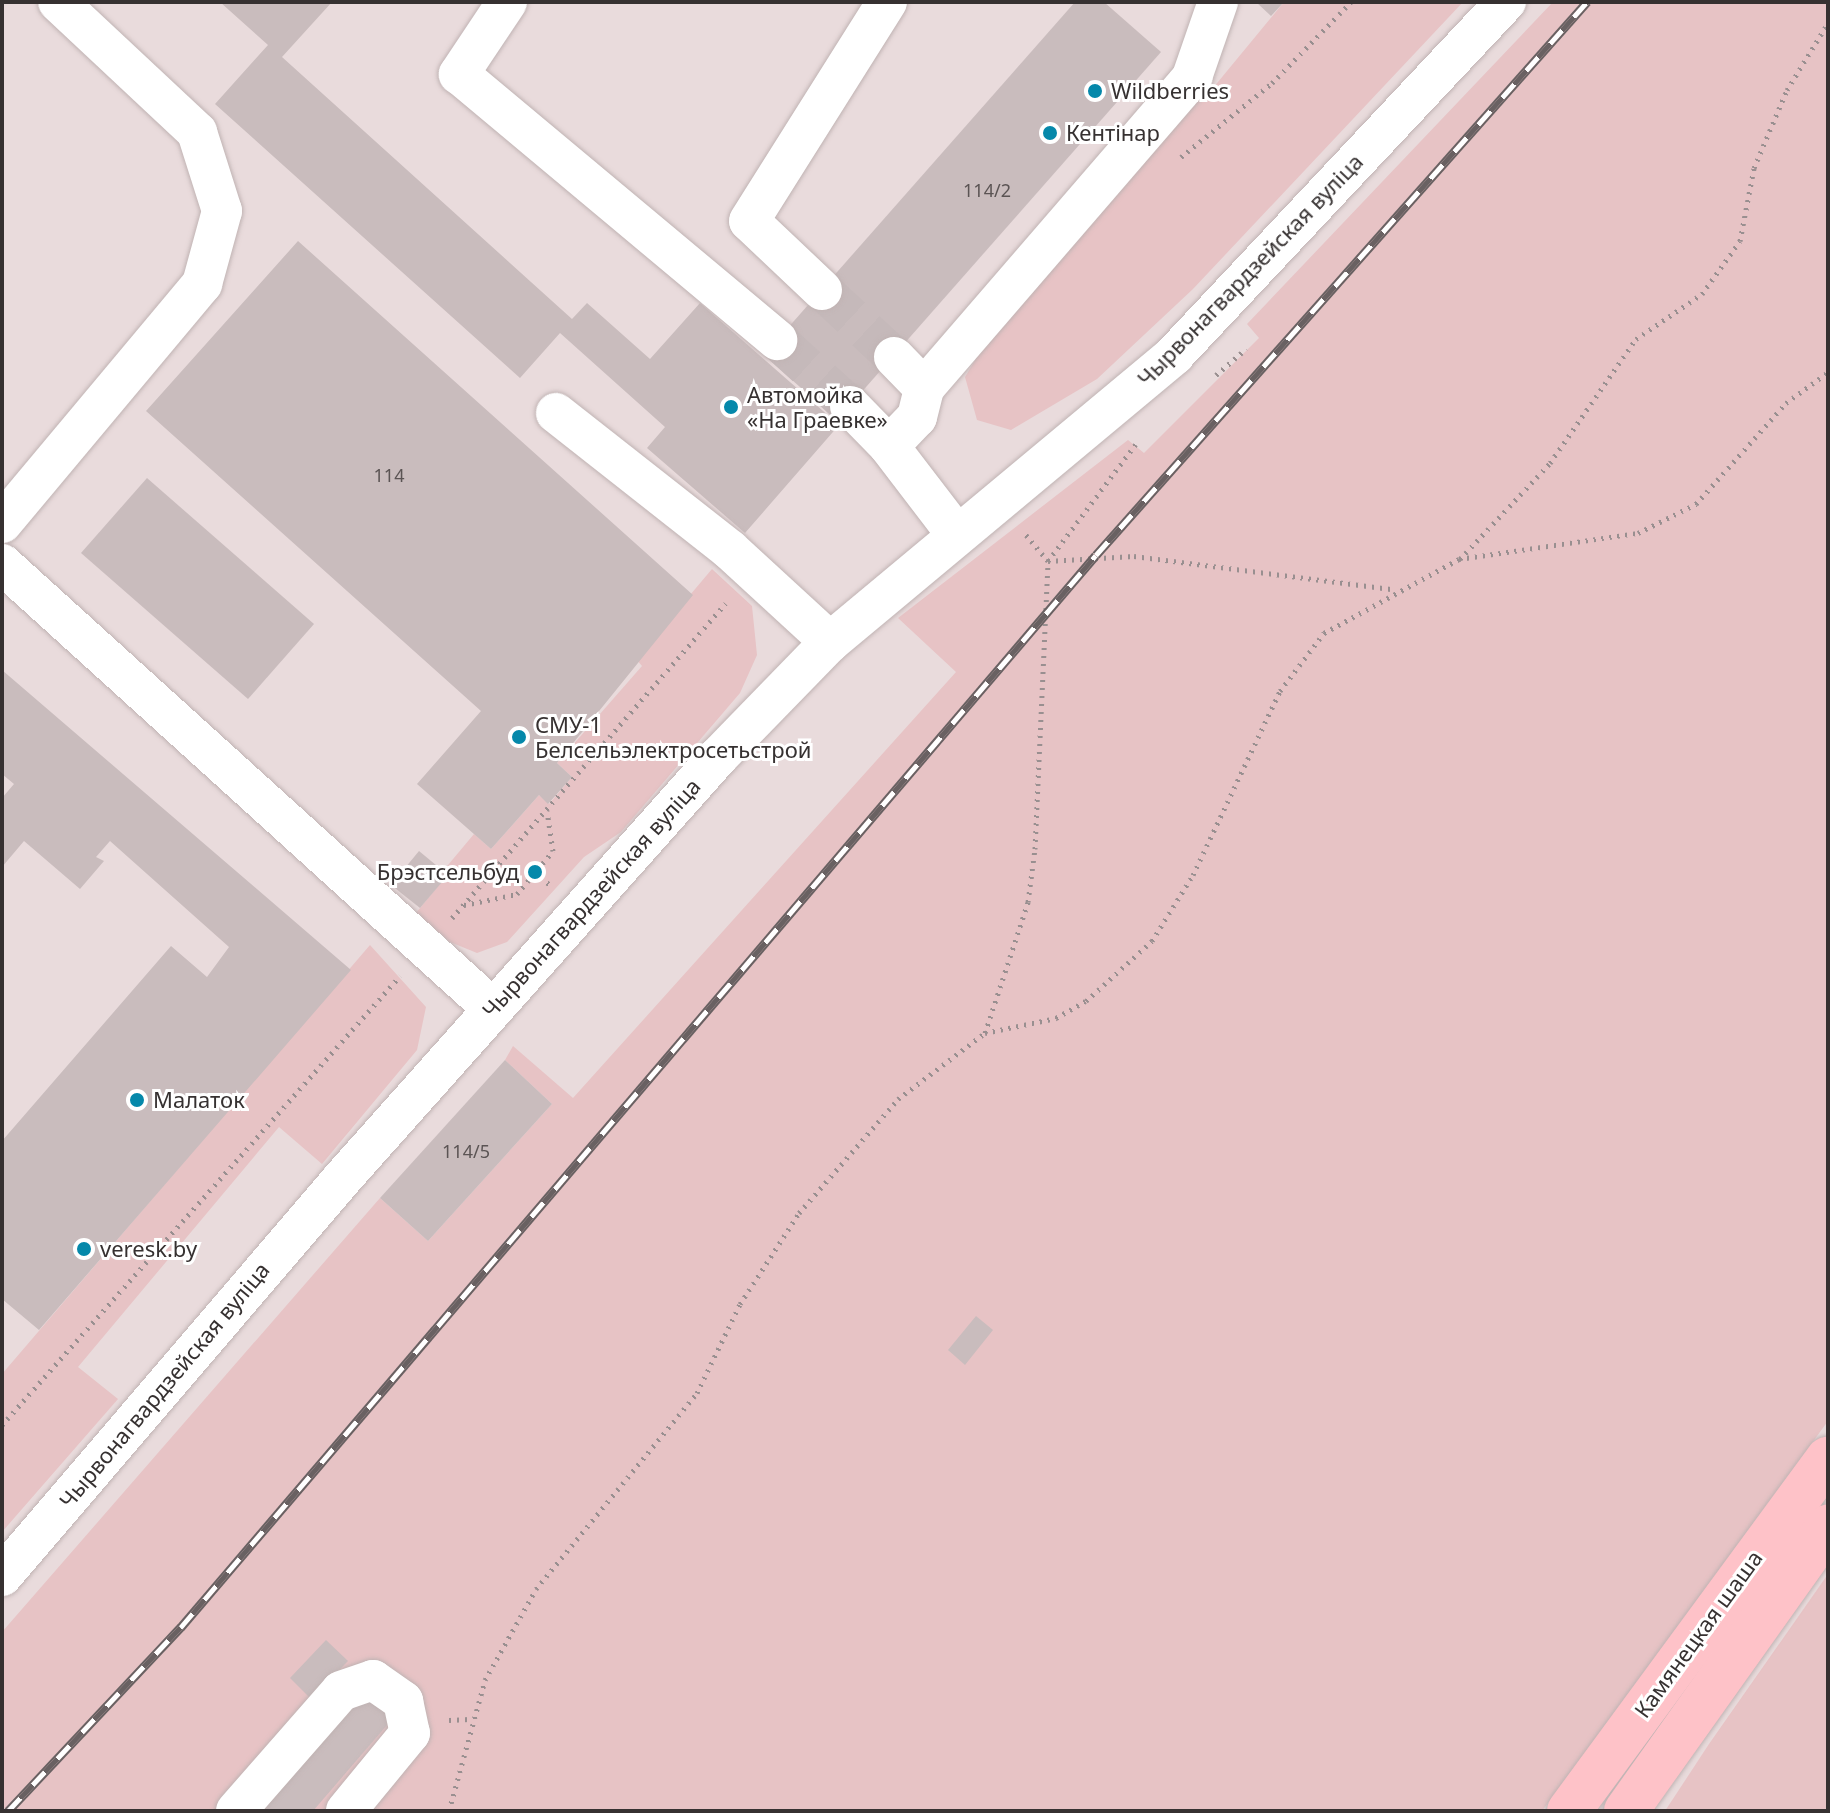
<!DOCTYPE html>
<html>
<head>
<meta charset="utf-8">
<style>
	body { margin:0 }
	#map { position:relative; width:1830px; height:1813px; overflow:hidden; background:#e9dbdc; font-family:"Noto Sans",sans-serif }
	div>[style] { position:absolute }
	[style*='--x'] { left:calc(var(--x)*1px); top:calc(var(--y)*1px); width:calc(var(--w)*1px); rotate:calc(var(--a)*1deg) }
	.green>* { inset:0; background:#e7c3c5 }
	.building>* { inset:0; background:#c9bcbd }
	.minor-tunnel>* { height:40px; margin-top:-20px; transform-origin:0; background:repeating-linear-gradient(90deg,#c5b9ba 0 40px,transparent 0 60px) }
	.path>* { height:5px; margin-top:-2.5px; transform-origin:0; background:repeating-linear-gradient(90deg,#998f90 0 2px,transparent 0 8px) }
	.roads { filter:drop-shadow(0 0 2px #c0b3b3) drop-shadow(0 0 2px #c0b3b3) }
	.minor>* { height:40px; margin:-20px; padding:0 20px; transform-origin:20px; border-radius:20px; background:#fff }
	.major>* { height:44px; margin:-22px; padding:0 22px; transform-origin:22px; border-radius:22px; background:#fec2c8 }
	.rail>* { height:9px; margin-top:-4.5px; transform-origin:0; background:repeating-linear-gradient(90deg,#fff 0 18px,#696162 0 36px); box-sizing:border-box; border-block:2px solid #696162 }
	.dots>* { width:22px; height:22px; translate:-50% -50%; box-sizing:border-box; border:4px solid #fff; border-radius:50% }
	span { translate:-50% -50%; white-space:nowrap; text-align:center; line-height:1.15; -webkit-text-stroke:6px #fff; paint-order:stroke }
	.number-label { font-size:18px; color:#5b5454 }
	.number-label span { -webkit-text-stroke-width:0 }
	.poi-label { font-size:22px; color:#363131 }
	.left { translate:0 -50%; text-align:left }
	.right { translate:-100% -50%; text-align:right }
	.street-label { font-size:22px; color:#363131 }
	.frame { position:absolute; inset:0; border:4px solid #363131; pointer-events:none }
</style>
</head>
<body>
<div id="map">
	<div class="green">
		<div style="clip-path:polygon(1284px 2px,1463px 2px,1193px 289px,1097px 379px,1011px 430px,977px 420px,965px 377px,983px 347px,1202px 85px,1213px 88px)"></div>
		<div style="clip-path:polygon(1553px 2px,1828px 2px,1828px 1421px,1542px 1811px,2px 1811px,2px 1632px,380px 1198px,428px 1241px,552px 1104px,505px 1060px,513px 1046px,573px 1098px,956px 672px,898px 618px,1128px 440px,1144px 453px,1259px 338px,1247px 324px)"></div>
		<div style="clip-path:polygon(712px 569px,752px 606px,757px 655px,740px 693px,621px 832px,584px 857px,507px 942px,477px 953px,450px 942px,416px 913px,447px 875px,443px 871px,474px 834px,491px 849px,539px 795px,549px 804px,572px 777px,557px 763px,642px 666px,636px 659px)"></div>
		<div style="clip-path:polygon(370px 945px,426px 1007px,417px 1050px,322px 1164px,279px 1127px,78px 1367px,118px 1399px,2px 1532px,2px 1374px)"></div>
		<div style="clip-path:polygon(1828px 1574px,1828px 1811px,1665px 1811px,1709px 1744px)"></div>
	</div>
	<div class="building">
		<div style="clip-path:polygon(220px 2px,332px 2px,282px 57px,572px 319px,587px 303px,650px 359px,700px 303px,839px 425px,745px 533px,647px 448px,665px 427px,560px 333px,520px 378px,215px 104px,268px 45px)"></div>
		<div style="clip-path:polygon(1075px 2px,1104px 2px,1161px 52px,837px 420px,764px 355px)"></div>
		<div style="clip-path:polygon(1256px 2px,1284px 2px,1271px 16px)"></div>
		<div style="clip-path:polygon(298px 241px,693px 595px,557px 763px,572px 777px,548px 804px,539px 795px,491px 849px,417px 784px,481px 711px,146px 411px)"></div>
		<div style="clip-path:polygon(147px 478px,314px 624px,248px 699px,81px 553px)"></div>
		<div style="clip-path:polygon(2px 670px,351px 970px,39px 1330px,2px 1299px,2px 1141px,171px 946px,207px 977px,229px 947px,110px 841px,96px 857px,104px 861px,80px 889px,24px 841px,2px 867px,2px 798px,14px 784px,2px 774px)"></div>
		<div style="clip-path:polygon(419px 851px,448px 875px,420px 908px,391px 885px)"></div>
		<div style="clip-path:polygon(505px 1060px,552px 1104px,428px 1241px,380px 1198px)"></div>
		<div style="clip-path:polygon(976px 1316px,993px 1330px,965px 1365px,948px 1350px)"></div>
		<div style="clip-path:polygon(326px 1640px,348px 1661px,311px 1699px,290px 1678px)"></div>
		<div style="clip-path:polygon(371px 1685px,400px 1710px,313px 1811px,263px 1811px)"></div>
	</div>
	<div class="minor-tunnel">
		<div style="--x:822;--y:290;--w:98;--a:42.9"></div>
		<div style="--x:777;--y:340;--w:98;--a:42.1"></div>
	</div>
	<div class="path">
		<div style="--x:1181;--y:157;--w:117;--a:-39.1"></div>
		<div style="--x:1272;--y:83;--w:113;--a:-45.7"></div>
		<div style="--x:1216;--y:375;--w:40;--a:-41"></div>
		<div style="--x:1460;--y:559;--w:132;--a:-46.8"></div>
		<div style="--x:1550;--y:463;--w:151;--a:-55.3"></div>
		<div style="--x:1636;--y:339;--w:80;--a:-34.3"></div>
		<div style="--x:1702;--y:294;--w:65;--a:-54.4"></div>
		<div style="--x:1740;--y:241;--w:74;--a:-79.1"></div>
		<div style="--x:1754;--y:168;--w:85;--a:-67.1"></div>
		<div style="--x:1787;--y:90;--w:79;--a:-58.5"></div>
		<div style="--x:1048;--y:561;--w:86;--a:-3.3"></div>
		<div style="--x:1134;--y:556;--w:261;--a:7.3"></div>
		<div style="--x:1048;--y:561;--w:146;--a:-53.1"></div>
		<div style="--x:535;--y:872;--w:20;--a:41"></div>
		<div style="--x:464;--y:905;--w:54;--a:-11.7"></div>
		<div style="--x:517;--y:894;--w:56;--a:-50.1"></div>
		<div style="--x:553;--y:851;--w:40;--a:-98.5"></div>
		<div style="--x:452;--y:918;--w:417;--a:-49"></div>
		<div style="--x:985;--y:1033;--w:73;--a:-11.9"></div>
		<div style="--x:1056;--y:1018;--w:34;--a:-30"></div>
		<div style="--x:1086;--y:1001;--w:89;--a:-42.3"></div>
		<div style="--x:1152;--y:941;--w:78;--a:-58.2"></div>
		<div style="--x:1193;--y:875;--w:204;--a:-64.7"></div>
		<div style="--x:1280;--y:691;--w:73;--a:-52.8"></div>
		<div style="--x:1324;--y:633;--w:154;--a:-28.7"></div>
		<div style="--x:1459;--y:559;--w:181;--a:-8.3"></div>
		<div style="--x:1638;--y:533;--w:65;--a:-26.6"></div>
		<div style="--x:1696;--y:504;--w:135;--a:-48.3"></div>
		<div style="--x:1786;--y:403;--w:52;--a:-36.4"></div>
		<div style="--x:2;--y:1425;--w:600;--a:-48.45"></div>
		<div style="--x:449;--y:1720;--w:21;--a:-3"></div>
		<div style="--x:449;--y:1811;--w:136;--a:-74.6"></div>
		<div style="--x:485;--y:1680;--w:104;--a:-60.7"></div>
		<div style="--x:536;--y:1589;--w:254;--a:-50.6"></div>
		<div style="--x:697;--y:1393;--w:99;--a:-64.2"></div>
		<div style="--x:740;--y:1304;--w:108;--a:-57"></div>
		<div style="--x:799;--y:1213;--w:151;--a:-49"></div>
		<div style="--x:898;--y:1099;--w:109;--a:-37.2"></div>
		<div style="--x:985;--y:1033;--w:138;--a:-71.8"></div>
		<div style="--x:1028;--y:902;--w:53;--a:-82.5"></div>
		<div style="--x:1035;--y:849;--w:288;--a:-87.4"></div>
		<div style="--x:1048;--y:561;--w:39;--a:-130"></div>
	</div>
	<div class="roads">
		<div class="minor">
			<div style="--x:507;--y:2;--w:87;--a:123.7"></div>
			<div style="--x:459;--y:74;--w:415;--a:39.9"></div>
			<div style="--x:822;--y:290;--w:100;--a:-136.6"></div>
			<div style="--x:749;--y:221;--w:259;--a:-57.8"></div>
			<div style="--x:894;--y:357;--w:43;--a:45.9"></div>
			<div style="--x:850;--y:406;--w:56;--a:45.7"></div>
			<div style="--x:556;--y:413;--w:221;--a:38.2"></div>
			<div style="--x:730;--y:550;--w:136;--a:42.6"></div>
			<div style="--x:2;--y:523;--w:312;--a:-50.1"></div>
			<div style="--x:202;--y:284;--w:76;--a:-74.7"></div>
			<div style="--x:222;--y:211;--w:83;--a:-107.6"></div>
			<div style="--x:197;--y:132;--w:190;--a:-136.9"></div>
			<div style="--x:957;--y:535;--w:112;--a:-127.4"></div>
			<div style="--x:889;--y:446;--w:40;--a:-46"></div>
			<div style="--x:917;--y:417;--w:30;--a:-76"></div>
			<div style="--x:924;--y:388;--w:411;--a:-49.2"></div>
			<div style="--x:1192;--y:77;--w:79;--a:-70.9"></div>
			<div style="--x:2;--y:564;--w:661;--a:42.18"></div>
			<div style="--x:2;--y:1576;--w:521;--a:-49.43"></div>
			<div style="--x:341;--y:1180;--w:567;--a:-48.29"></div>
			<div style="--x:718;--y:757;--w:161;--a:-45.8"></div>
			<div style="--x:830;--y:642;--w:448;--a:-39.8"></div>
			<div style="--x:1174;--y:355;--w:485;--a:-46.8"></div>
			<div style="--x:236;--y:1811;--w:159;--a:-48.8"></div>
			<div style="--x:341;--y:1691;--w:34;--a:-19"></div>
			<div style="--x:373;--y:1680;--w:37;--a:35"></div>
			<div style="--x:403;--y:1701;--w:33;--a:78"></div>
			<div style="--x:410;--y:1733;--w:101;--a:129.4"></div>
		</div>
		<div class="major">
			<div style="--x:1569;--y:1811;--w:437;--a:-53.7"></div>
			<div style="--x:1626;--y:1811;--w:349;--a:-54.6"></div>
		</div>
	</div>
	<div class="rail">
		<div style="--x:8;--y:1811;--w:253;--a:-46.8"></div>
		<div style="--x:181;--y:1627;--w:1409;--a:-49.52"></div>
		<div style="--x:1096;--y:555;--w:740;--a:-48.4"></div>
	</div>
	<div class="dots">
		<div style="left:1095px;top:91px;background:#0588aa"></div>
		<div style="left:1050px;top:133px;background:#0588aa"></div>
		<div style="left:731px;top:407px;background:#0588aa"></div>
		<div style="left:519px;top:737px;background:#0588aa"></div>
		<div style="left:535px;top:872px;background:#0588aa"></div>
		<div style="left:137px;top:1100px;background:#0588aa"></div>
		<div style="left:84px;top:1249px;background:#0588aa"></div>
	</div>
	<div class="number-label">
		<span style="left:987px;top:190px">114/2</span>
		<span style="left:389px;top:475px">114</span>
		<span style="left:466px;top:1151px">114/5</span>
	</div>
	<div class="poi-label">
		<span class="left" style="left:1111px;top:91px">Wildberries</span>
		<span class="left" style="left:1066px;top:133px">Кентінар</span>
		<span class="left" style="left:747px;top:407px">Автомойка<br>«На Граевке»</span>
		<span class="left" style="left:535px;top:737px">СМУ-1<br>Белсельэлектросетьстрой</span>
		<span class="right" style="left:519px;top:872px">Брэстсельбуд</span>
		<span class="left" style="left:153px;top:1100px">Малаток</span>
		<span class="left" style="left:100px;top:1249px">veresk.by</span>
	</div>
	<div class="street-label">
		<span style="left:1250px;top:270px;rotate:-46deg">Чырвонагвардзейская вуліца</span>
		<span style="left:591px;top:898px;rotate:-48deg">Чырвонагвардзейская вуліца</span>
		<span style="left:164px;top:1385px;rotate:-50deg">Чырвонагвардзейская вуліца</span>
		<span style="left:1698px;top:1634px;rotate:-54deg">Камянецкая шаша</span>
	</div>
	<div class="frame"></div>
</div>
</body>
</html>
